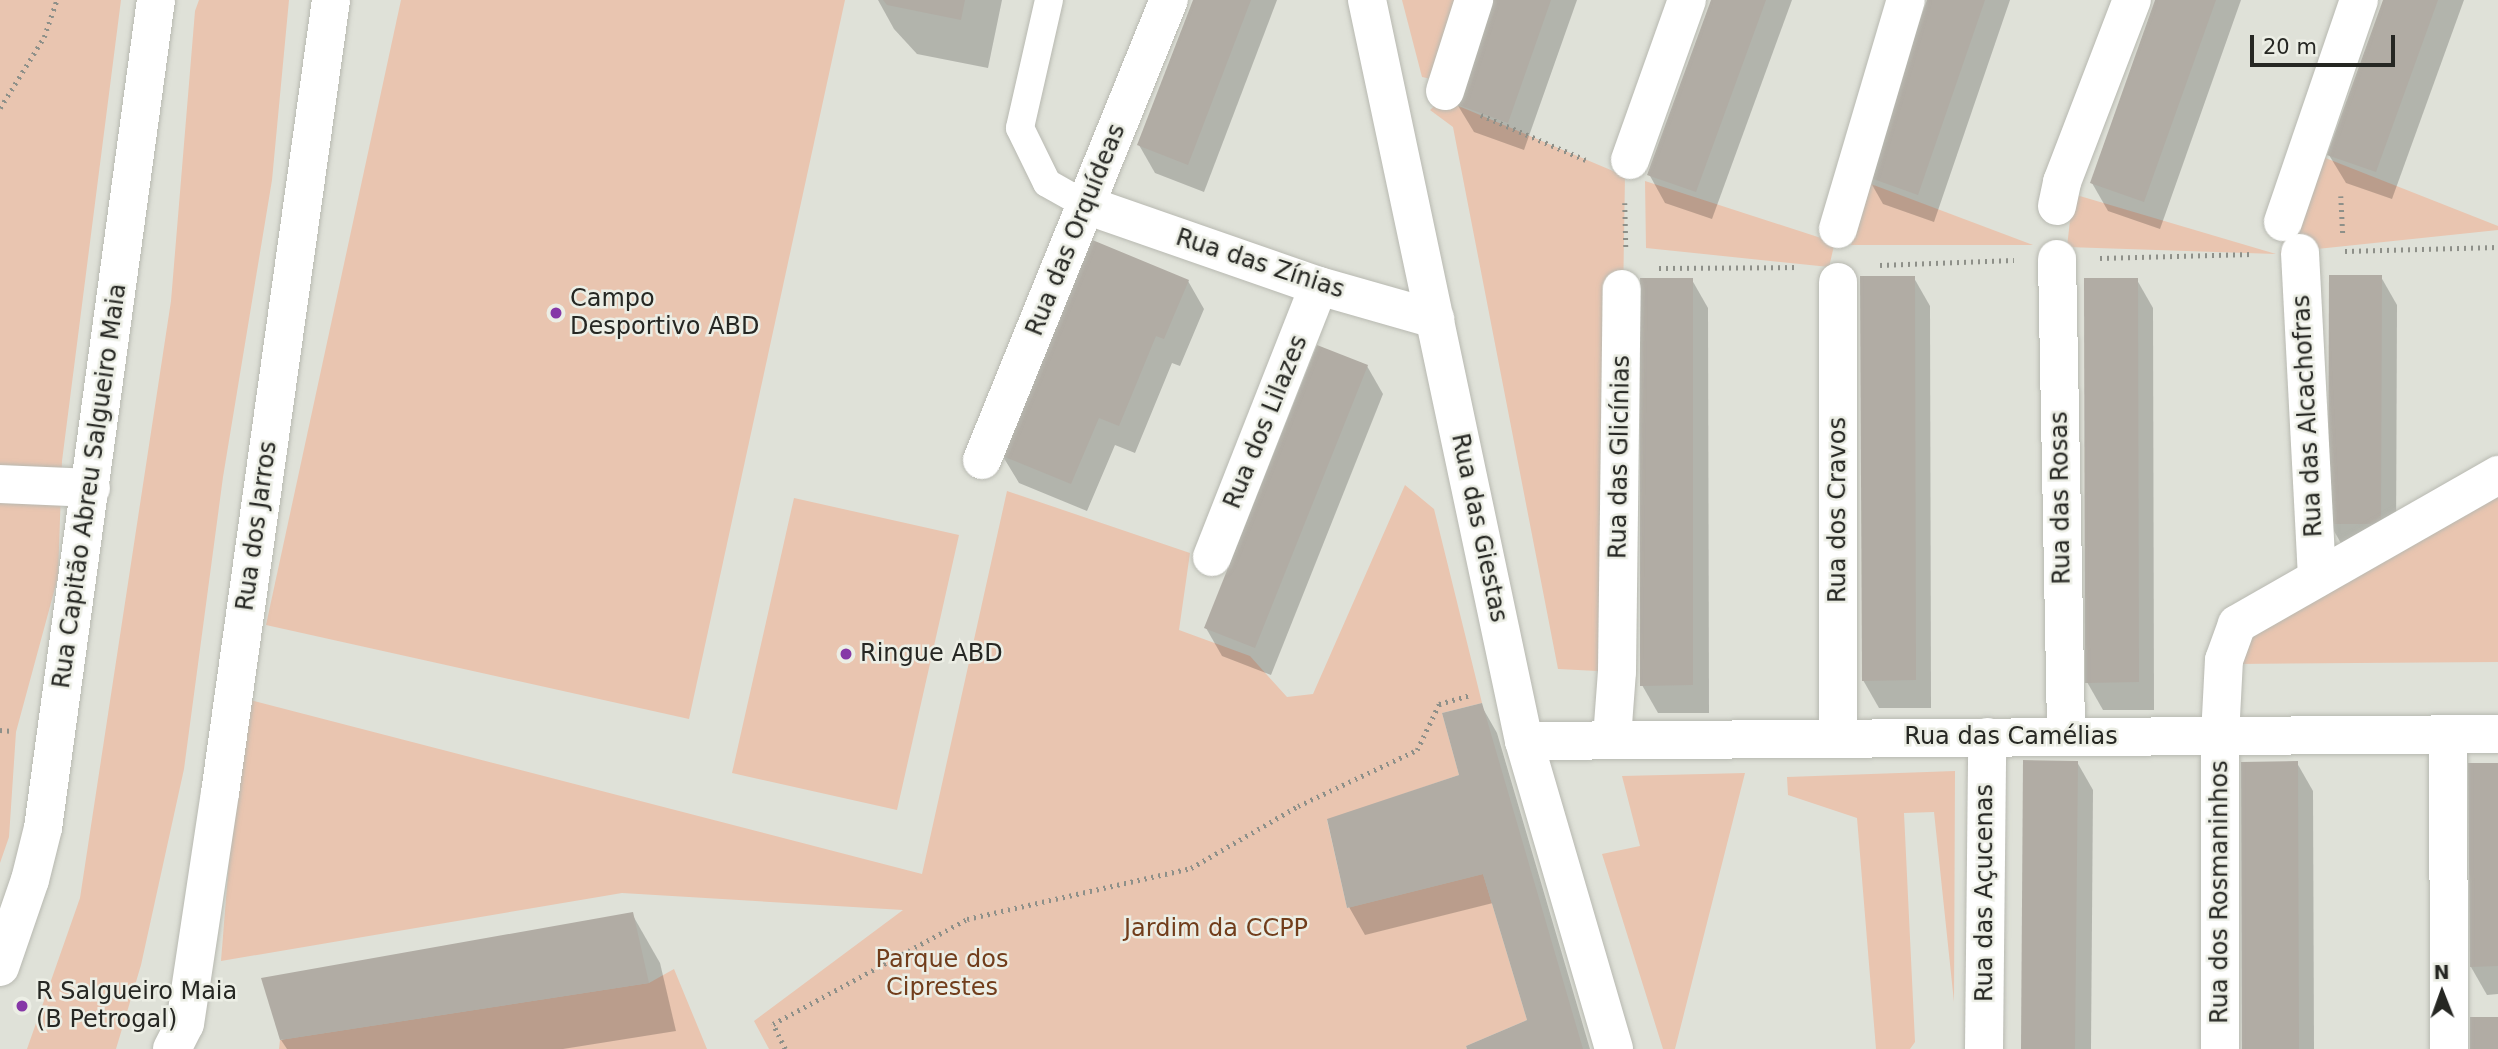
<!DOCTYPE html>
<html>
<head>
<meta charset="utf-8">
<style>
	body { margin:0 }
	#map { position:relative; width:2498px; height:1049px; overflow:hidden; background:#dfe1d8; font-family:"DejaVu Sans",sans-serif }
	div>[style] { position:absolute }
	[style*='--x'] { left:calc(var(--x)*1px); top:calc(var(--y)*1px); width:calc(var(--w)*1px); rotate:calc(var(--a)*1deg) }
	.green>* { inset:0; background:#e9c5b0 }
	.shadow>* { inset:0; background:#0003 }
	.building>* { inset:0; background:#b1aca4 }
	.path>* { height:4.5px; margin-top:-2.25px; transform-origin:0; background:repeating-linear-gradient(90deg,#8e9089 0 2px,transparent 0 7px) }
	.roads { filter:drop-shadow(0 0 2px #b8b9b1) drop-shadow(0 0 2px #b8b9b1) }
	.service>* { height:28px; margin:-14px; padding:0 14px; transform-origin:14px; border-radius:14px; background:#fff }
	.minor>* { height:38px; margin:-19px; padding:0 19px; transform-origin:19px; border-radius:19px; background:#fff }
	.tertiary>* { height:38px; margin:-19px; padding:0 19px; transform-origin:19px; border-radius:19px; background:#fff }
	.dots>* { width:19px; height:19px; translate:-50% -50%; box-sizing:border-box; border:4px solid #eceee5; border-radius:50% }
	span { translate:-50% -50%; white-space:nowrap; text-align:center; line-height:1.15; -webkit-text-stroke:5px #eceee5; paint-order:stroke }
	.street-label { font-size:24px; color:#262723 }
	.poi-label { font-size:24px; color:#262723 }
	.left { translate:0 -50%; text-align:left }
	.park-label { font-size:24px; color:#713d1b }
	.north { position:absolute; left:2407px; top:958px; width:70px; height:70px; -webkit-text-stroke:5px #eceee5; paint-order:stroke; rotate:359deg; font-size:19px; font-weight:700; line-height:28px; text-align:center; color:#262723 }
	.north::after { content:''; display:block; margin:auto; width:24px; height:32px; background:#262723; clip-path:polygon(50% 0,100% 100%,50% 72%,0 100%) }
	.scale { position:absolute; left:2250px; top:35px; width:145px; height:32px; box-sizing:border-box; border:4px solid #262723; border-top:0; padding-left:9px; font-size:21px; line-height:24px; white-space:nowrap; color:#262723; -webkit-text-stroke:5px #eceee5; paint-order:stroke }
</style>
</head>
<body>
<div id="map">
	<div class="green">
		<div style="clip-path:polygon(0 0,121px 0,62px 461px,58px 577px,16px 732px,9px 837px,0 863px)"></div>
		<div style="clip-path:polygon(199px 0,289px 0,272px 180px,223px 477px,184px 769px,141px 965px,116px 1049px,27px 1049px,80px 898px,171px 301px,195px 11px)"></div>
		<div style="clip-path:polygon(401px 0,845px 0,689px 719px,266px 625px)"></div>
		<div style="clip-path:polygon(1402px 0,1462px 0,1436px 80px,1422px 77px)"></div>
		<div style="clip-path:polygon(1442px 99px,1625px 176px,1617px 672px,1558px 669px,1453px 127px,1430px 110px)"></div>
		<div style="clip-path:polygon(2323px 157px,2498px 226px,2498px 230px,2280px 253px)"></div>
		<div style="clip-path:polygon(1645px 181px,1821px 238px,1838px 229px,1829px 267px,1646px 248px)"></div>
		<div style="clip-path:polygon(1863px 181px,2033px 245px,1851px 245px)"></div>
		<div style="clip-path:polygon(2073px 194px,2276px 254px,2067px 247px)"></div>
		<div style="clip-path:polygon(1405px 485px,1434px 509px,1482px 703px,1442px 713px,1459px 775px,1327px 820px,1347px 908px,1483px 874px,1527px 1020px,1466px 1046px,1467px 1049px,769px 1049px,754px 1021px,903px 910px,622px 893px,221px 961px,242px 698px,922px 874px,1007px 491px,1190px 553px,1179px 630px,1250px 656px,1287px 697px,1313px 694px)"></div>
		<div style="clip-path:polygon(2498px 485px,2498px 662px,2235px 664px,2242px 631px)"></div>
		<div style="clip-path:polygon(794px 498px,959px 535px,897px 810px,732px 773px)"></div>
		<div style="clip-path:polygon(1955px 771px,1954px 1002px,1934px 812px,1904px 813px,1915px 1042px,1910px 1049px,1876px 1049px,1857px 818px,1788px 795px,1787px 777px)"></div>
		<div style="clip-path:polygon(1745px 773px,1675px 1049px,1663px 1049px,1602px 854px,1640px 846px,1622px 776px)"></div>
		<div style="clip-path:polygon(674px 969px,707px 1049px,279px 1049px,280px 1040px,649px 983px)"></div>
	</div>
	<div class="shadow">
		<div style="clip-path:polygon(878px 0,1002px 0,988px 68px,917px 54px,894px 29px)"></div>
		<div style="clip-path:polygon(1194px 0,1277px 0,1204px 192px,1155px 173px,1139px 145px)"></div>
		<div style="clip-path:polygon(1494px 0,1577px 0,1524px 150px,1474px 132px,1457px 104px)"></div>
		<div style="clip-path:polygon(1712px 0,1792px 0,1712px 219px,1665px 203px,1649px 174px)"></div>
		<div style="clip-path:polygon(1928px 0,2010px 0,1934px 222px,1883px 204px,1867px 176px)"></div>
		<div style="clip-path:polygon(2157px 0,2241px 0,2160px 229px,2108px 211px,2092px 183px)"></div>
		<div style="clip-path:polygon(2385px 0,2464px 0,2392px 199px,2346px 183px,2329px 155px)"></div>
		<div style="clip-path:polygon(2381px 277px,2397px 305px,2396px 552px,2346px 552px,2330px 524px)"></div>
		<div style="clip-path:polygon(1914px 278px,1930px 306px,1931px 708px,1879px 708px,1863px 680px)"></div>
		<div style="clip-path:polygon(1692px 280px,1708px 308px,1709px 713px,1658px 713px,1642px 685px)"></div>
		<div style="clip-path:polygon(2137px 280px,2153px 308px,2154px 710px,2103px 710px,2087px 682px)"></div>
		<div style="clip-path:polygon(1188px 281px,1204px 309px,1180px 366px,1172px 363px,1135px 453px,1115px 445px,1087px 511px,1019px 483px,1002px 455px)"></div>
		<div style="clip-path:polygon(1367px 366px,1383px 394px,1271px 675px,1222px 656px,1206px 628px)"></div>
		<div style="clip-path:polygon(1481px 705px,1497px 733px,1590px 1049px,1469px 1049px,1530px 1020px,1493px 903px,1365px 935px,1349px 907px,1461px 776px)"></div>
		<div style="clip-path:polygon(2077px 762px,2093px 790px,2091px 1049px,2023px 1049px)"></div>
		<div style="clip-path:polygon(2297px 763px,2313px 791px,2314px 1049px,2244px 1049px)"></div>
		<div style="clip-path:polygon(2498px 765px,2498px 994px,2487px 995px,2471px 967px)"></div>
		<div style="clip-path:polygon(632px 914px,660px 963px,676px 1031px,563px 1049px,287px 1049px,281px 1040px)"></div>
	</div>
	<div class="building">
		<div style="clip-path:polygon(883px 0,965px 0,961px 20px,887px 5px)"></div>
		<div style="clip-path:polygon(1193px 0,1251px 0,1188px 165px,1137px 145px)"></div>
		<div style="clip-path:polygon(1493px 0,1551px 0,1508px 123px,1456px 104px)"></div>
		<div style="clip-path:polygon(1711px 0,1766px 0,1696px 192px,1647px 175px)"></div>
		<div style="clip-path:polygon(1927px 0,1985px 0,1918px 195px,1865px 176px)"></div>
		<div style="clip-path:polygon(2155px 0,2216px 0,2144px 202px,2090px 183px)"></div>
		<div style="clip-path:polygon(2383px 0,2438px 0,2376px 172px,2327px 155px)"></div>
		<div style="clip-path:polygon(1090px 239px,1189px 280px,1164px 339px,1156px 336px,1119px 426px,1099px 418px,1071px 484px,1000px 455px)"></div>
		<div style="clip-path:polygon(2329px 275px,2382px 275px,2381px 524px,2328px 524px)"></div>
		<div style="clip-path:polygon(1860px 276px,1915px 276px,1916px 680px,1862px 681px)"></div>
		<div style="clip-path:polygon(1640px 278px,1693px 278px,1693px 685px,1640px 686px)"></div>
		<div style="clip-path:polygon(2084px 278px,2138px 278px,2139px 682px,2085px 683px)"></div>
		<div style="clip-path:polygon(1317px 345px,1368px 365px,1255px 648px,1204px 628px)"></div>
		<div style="clip-path:polygon(1482px 703px,1583px 1049px,1467px 1049px,1466px 1046px,1527px 1020px,1483px 874px,1347px 908px,1327px 819px,1459px 775px,1442px 713px)"></div>
		<div style="clip-path:polygon(2023px 760px,2078px 761px,2075px 1049px,2021px 1049px)"></div>
		<div style="clip-path:polygon(2298px 761px,2299px 1049px,2242px 1049px,2241px 762px)"></div>
		<div style="clip-path:polygon(2468px 763px,2498px 763px,2498px 966px,2470px 967px)"></div>
		<div style="clip-path:polygon(633px 912px,649px 983px,280px 1040px,261px 978px)"></div>
		<div style="clip-path:polygon(2470px 1017px,2498px 1017px,2498px 1049px,2470px 1049px)"></div>
	</div>
	<div class="path">
		<div style="--x:0;--y:108;--w:84;--a:-58.2"></div>
		<div style="--x:44;--y:37;--w:39;--a:-71"></div>
		<div style="--x:1481;--y:115;--w:114;--a:23.2"></div>
		<div style="--x:2341;--y:196;--w:40;--a:87.1"></div>
		<div style="--x:1625;--y:203;--w:44;--a:88.7"></div>
		<div style="--x:2345;--y:251;--w:153;--a:-1.5"></div>
		<div style="--x:2100;--y:258;--w:152;--a:-1.5"></div>
		<div style="--x:1880;--y:265;--w:134;--a:-2.1"></div>
		<div style="--x:1659;--y:268;--w:138;--a:-0.4"></div>
		<div style="--x:0;--y:730;--w:13;--a:4"></div>
		<div style="--x:785;--y:1049;--w:28;--a:-116"></div>
		<div style="--x:773;--y:1024;--w:221;--a:-28.4"></div>
		<div style="--x:967;--y:919;--w:230;--a:-12.8"></div>
		<div style="--x:1191;--y:868;--w:124;--a:-30.1"></div>
		<div style="--x:1298;--y:806;--w:132;--a:-25.2"></div>
		<div style="--x:1417;--y:750;--w:51;--a:-64.4"></div>
		<div style="--x:1439;--y:704;--w:33;--a:-16"></div>
	</div>
	<div class="roads">
		<div class="service">
			<div style="--x:1049;--y:0;--w:131;--a:102.8"></div>
			<div style="--x:1020;--y:128;--w:61;--a:63.9"></div>
			<div style="--x:1047;--y:183;--w:45;--a:29.4"></div>
		</div>
		<div class="minor">
			<div style="--x:1367;--y:0;--w:757;--a:78.04"></div>
			<div style="--x:1524;--y:741;--w:321;--a:73.7"></div>
			<div style="--x:1445;--y:91;--w:96;--a:-72.3"></div>
			<div style="--x:1630;--y:160;--w:170;--a:-70.4"></div>
			<div style="--x:1086;--y:205;--w:247;--a:19.2"></div>
			<div style="--x:1319;--y:286;--w:121;--a:15.9"></div>
			<div style="--x:2057;--y:206;--w:25;--a:-78"></div>
			<div style="--x:2062;--y:182;--w:195;--a:-69"></div>
			<div style="--x:2283;--y:222;--w:235;--a:-71.1"></div>
			<div style="--x:1838;--y:229;--w:239;--a:-73.5"></div>
			<div style="--x:2300;--y:253;--w:325;--a:87"></div>
			<div style="--x:2057;--y:259;--w:478;--a:88.9"></div>
			<div style="--x:1838;--y:282;--w:456;--a:90"></div>
			<div style="--x:982;--y:460;--w:497;--a:-67.9"></div>
			<div style="--x:0;--y:484;--w:91;--a:2.5"></div>
			<div style="--x:1212;--y:557;--w:291;--a:-68.5"></div>
			<div style="--x:2448;--y:734;--w:315;--a:89.8"></div>
			<div style="--x:1612;--y:738;--w:66;--a:-85.7"></div>
			<div style="--x:1617;--y:672;--w:383;--a:-89.3"></div>
			<div style="--x:1524;--y:741;--w:974;--a:-0.41"></div>
			<div style="--x:172;--y:1049;--w:28;--a:-63"></div>
			<div style="--x:185;--y:1024;--w:234;--a:-81.4"></div>
			<div style="--x:220;--y:793;--w:801;--a:-82.03"></div>
			<div style="--x:1984;--y:1049;--w:312;--a:-89.4"></div>
			<div style="--x:2220;--y:1049;--w:313;--a:-90"></div>
			<div style="--x:2220;--y:736;--w:76;--a:-87"></div>
			<div style="--x:2224;--y:660;--w:38;--a:-70"></div>
			<div style="--x:2237;--y:624;--w:301;--a:-29.7"></div>
		</div>
		<div class="tertiary">
			<div style="--x:0;--y:967;--w:92;--a:-71"></div>
			<div style="--x:30;--y:880;--w:54;--a:-76"></div>
			<div style="--x:43;--y:828;--w:836;--a:-82.23"></div>
		</div>
	</div>
	<div class="dots">
		<div style="left:556px;top:313px;background:#8637a7"></div>
		<div style="left:846px;top:654px;background:#8637a7"></div>
		<div style="left:22px;top:1006px;background:#8637a7"></div>
	</div>
	<div class="street-label">
		<span style="left:1076px;top:230px;rotate:-68deg">Rua das Orquídeas</span>
		<span style="left:1260px;top:264px;rotate:18deg">Rua das Zínias</span>
		<span style="left:2308px;top:416px;rotate:-93deg">Rua das Alcachofras</span>
		<span style="left:1266px;top:422px;rotate:-68deg">Rua dos Lilazes</span>
		<span style="left:1620px;top:457px;rotate:-89deg">Rua das Glicínias</span>
		<span style="left:90px;top:486px;rotate:-82deg">Rua Capitão Abreu Salgueiro Maia</span>
		<span style="left:2061px;top:498px;rotate:-91deg">Rua das Rosas</span>
		<span style="left:1838px;top:510px;rotate:-90deg">Rua dos Cravos</span>
		<span style="left:257px;top:526px;rotate:-82deg">Rua dos Jarros</span>
		<span style="left:1479px;top:528px;rotate:78deg">Rua das Giestas</span>
		<span style="left:2011px;top:737px">Rua das Camélias</span>
		<span style="left:2220px;top:892px;rotate:-90deg">Rua dos Rosmaninhos</span>
		<span style="left:1985px;top:893px;rotate:-90deg">Rua das Açucenas</span>
	</div>
	<div class="poi-label">
		<span class="left" style="left:570px;top:313px">Campo<br>Desportivo ABD</span>
		<span class="left" style="left:860px;top:654px">Ringue ABD</span>
		<span class="left" style="left:36px;top:1006px">R Salgueiro Maia<br>(B Petrogal)</span>
	</div>
	<div class="park-label">
		<span style="left:1216px;top:929px">Jardim da CCPP</span>
		<span style="left:942px;top:974px">Parque dos<br>Ciprestes</span>
	</div>
	<div class="north">N</div>
	<div class="scale">20 m</div>
</div>
</body>
</html>
